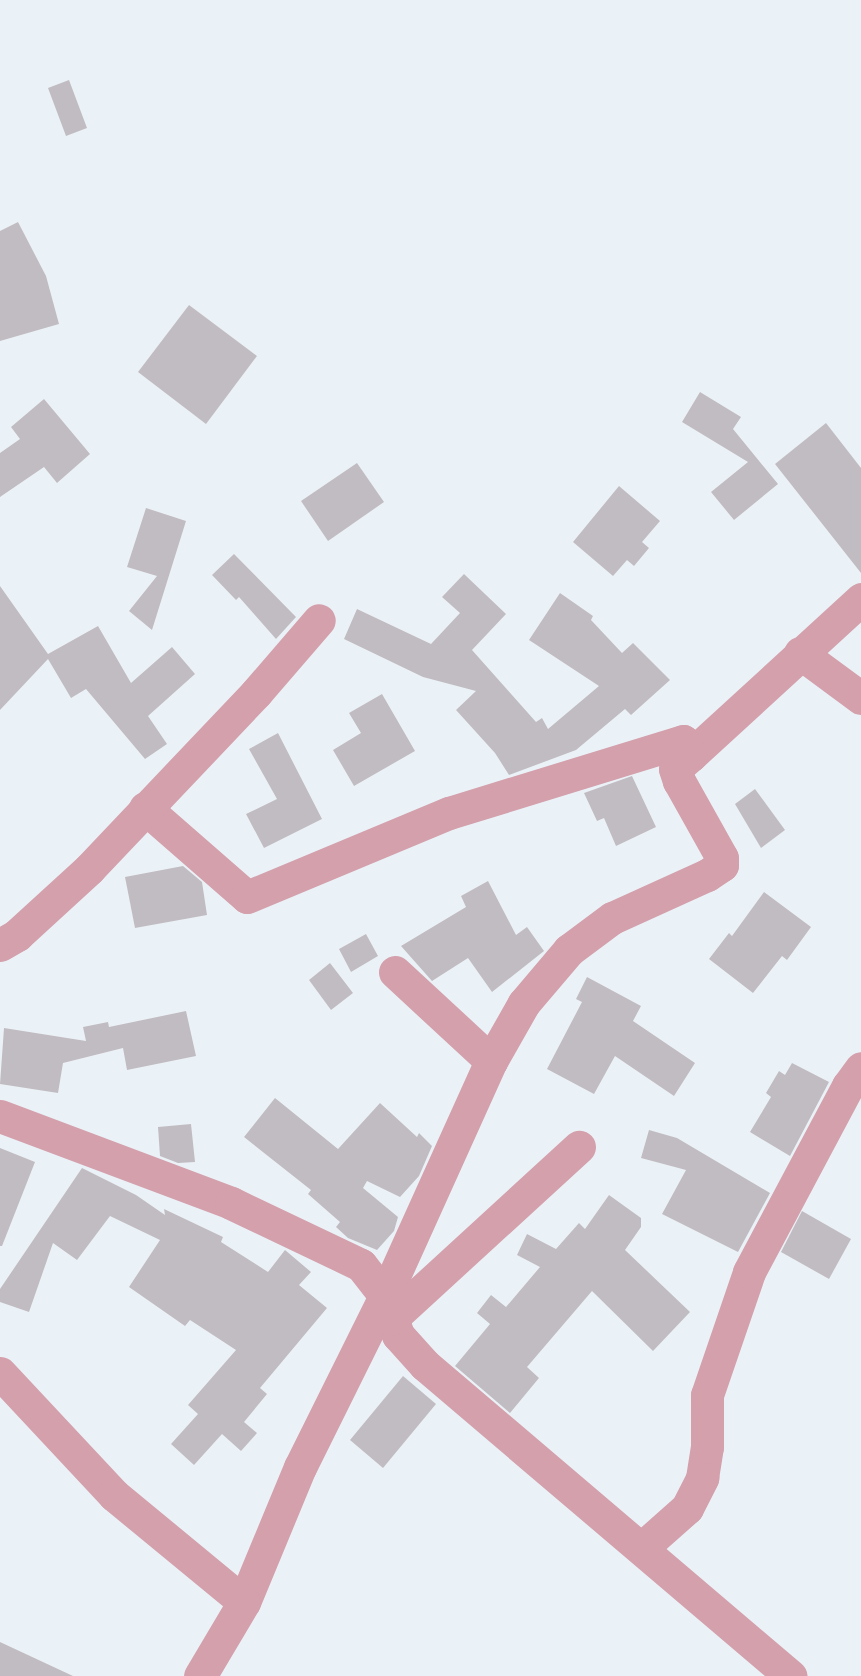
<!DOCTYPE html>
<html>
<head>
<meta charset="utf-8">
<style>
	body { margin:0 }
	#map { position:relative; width:861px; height:1676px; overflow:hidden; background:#ebf2f7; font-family:Montserrat,sans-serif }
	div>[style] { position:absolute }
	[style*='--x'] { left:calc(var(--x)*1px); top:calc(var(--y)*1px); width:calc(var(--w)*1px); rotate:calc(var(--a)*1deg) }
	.building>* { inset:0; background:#c1bcc2 }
	.minor>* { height:33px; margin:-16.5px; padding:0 16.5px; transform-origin:16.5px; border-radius:16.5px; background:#d3a0ac }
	span { translate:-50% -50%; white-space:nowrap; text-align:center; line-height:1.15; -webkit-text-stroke:4.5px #ebf2f7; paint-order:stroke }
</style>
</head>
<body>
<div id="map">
	<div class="building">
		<div style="clip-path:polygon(69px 80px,87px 128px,66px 136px,48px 88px)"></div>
		<div style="clip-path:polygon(18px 222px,46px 276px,59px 324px,0 341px,0 231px)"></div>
		<div style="clip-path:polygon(189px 305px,257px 356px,206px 424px,138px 372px)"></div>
		<div style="clip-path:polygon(700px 392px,741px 417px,733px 429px,778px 484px,734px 520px,711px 492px,748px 462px,682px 422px)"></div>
		<div style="clip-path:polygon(44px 399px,90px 454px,57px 483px,44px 467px,0 497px,0 453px,20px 439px,11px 427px)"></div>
		<div style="clip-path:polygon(826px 423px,861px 468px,861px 573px,775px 464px)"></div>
		<div style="clip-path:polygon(357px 463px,384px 502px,328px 541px,301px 501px)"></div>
		<div style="clip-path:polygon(619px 486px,660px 521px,642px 542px,649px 548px,634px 566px,627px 560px,613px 576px,573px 542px)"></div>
		<div style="clip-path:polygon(146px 508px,186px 521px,152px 630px,129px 611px,157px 576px,127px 567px)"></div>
		<div style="clip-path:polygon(234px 554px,296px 617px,276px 639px,239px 597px,236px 600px,212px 575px)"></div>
		<div style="clip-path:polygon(464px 574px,506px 614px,472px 650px,536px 722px,542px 718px,548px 729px,599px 686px,529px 640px,560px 593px,593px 616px,591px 620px,622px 653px,633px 643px,670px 680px,631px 715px,625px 709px,576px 750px,509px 775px,495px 753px,456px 710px,476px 691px,423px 677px,344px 639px,357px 609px,431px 644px,460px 613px,442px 597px)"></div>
		<div style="clip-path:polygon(0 586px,48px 654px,98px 626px,131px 683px,172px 647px,195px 674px,148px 716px,167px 744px,145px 759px,86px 689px,71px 698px,48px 659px,0 710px)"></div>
		<div style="clip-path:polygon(382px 694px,415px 751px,354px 786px,333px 750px,361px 733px,349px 713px)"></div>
		<div style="clip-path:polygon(278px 733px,322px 819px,264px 848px,246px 814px,277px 799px,249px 749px)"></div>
		<div style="clip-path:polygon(632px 776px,656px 827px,616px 846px,604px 818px,597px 821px,584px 793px)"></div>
		<div style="clip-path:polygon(755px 789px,785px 830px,761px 848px,735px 804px)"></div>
		<div style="clip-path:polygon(183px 866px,202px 882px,207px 915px,135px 928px,125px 877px)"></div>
		<div style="clip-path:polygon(488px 881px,516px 935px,527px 927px,544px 951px,492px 992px,468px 958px,432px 981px,401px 946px,466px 907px,461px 896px)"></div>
		<div style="clip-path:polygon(764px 892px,811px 927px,787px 960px,782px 956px,753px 993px,709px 959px,729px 933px,732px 936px)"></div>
		<div style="clip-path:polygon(366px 934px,378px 956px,351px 972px,339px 949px)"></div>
		<div style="clip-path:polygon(330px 963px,353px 993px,331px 1010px,309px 980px)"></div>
		<div style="clip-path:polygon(587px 977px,641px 1006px,633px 1021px,695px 1063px,674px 1096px,615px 1056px,594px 1094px,547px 1069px,582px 1002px,576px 999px)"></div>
		<div style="clip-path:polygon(186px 1011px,196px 1056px,127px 1070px,123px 1048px,63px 1063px,58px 1093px,0 1084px,4px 1028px,86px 1041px,83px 1027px,108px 1022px,109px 1027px)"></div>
		<div style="clip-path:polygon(792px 1063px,829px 1082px,790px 1156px,750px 1132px,771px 1097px,766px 1093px,779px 1071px,785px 1075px)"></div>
		<div style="clip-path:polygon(275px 1098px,338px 1149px,380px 1103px,417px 1137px,419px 1133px,432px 1146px,419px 1176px,400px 1197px,367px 1181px,363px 1188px,398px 1217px,394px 1231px,377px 1250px,348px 1238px,336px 1227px,340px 1222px,308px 1194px,311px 1190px,244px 1137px)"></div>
		<div style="clip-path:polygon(191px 1124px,195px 1162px,178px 1163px,160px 1156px,158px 1127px)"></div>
		<div style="clip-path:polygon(649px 1130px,677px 1138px,770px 1193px,738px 1252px,662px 1214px,686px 1170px,641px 1158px)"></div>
		<div style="clip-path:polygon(0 1148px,35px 1162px,2px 1246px,0 1246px)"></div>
		<div style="clip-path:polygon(82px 1168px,136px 1195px,165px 1215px,164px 1209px,223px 1237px,221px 1242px,268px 1272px,285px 1250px,311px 1272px,299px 1285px,327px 1308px,260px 1388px,267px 1394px,244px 1422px,257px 1433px,241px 1451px,222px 1434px,194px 1465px,171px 1444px,198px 1414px,188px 1405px,236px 1350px,190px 1320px,185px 1326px,129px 1287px,160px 1240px,110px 1216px,77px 1260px,53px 1243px,29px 1312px,0 1302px,0 1289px)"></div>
		<div style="clip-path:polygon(609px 1195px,641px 1218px,641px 1227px,625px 1250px,690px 1312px,653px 1351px,592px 1291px,527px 1367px,539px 1378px,510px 1413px,455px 1366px,490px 1324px,477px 1313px,491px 1295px,506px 1307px,540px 1267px,517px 1255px,527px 1234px,556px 1249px,579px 1223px,585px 1229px)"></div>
		<div style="clip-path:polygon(802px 1211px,851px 1239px,829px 1279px,781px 1252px)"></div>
		<div style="clip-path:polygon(403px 1376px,436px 1404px,383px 1468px,350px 1440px)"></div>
		<div style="clip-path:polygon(0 1642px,73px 1676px,0 1676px)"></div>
	</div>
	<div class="minor">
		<div style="--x:800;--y:653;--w:76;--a:36.4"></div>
		<div style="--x:691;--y:755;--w:231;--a:-42.5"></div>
		<div style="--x:145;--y:808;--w:135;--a:41.1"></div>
		<div style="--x:247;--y:897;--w:219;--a:-22.6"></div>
		<div style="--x:449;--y:813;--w:245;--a:-17.1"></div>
		<div style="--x:683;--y:741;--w:16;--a:60"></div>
		<div style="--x:691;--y:755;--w:21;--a:139"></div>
		<div style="--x:675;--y:769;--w:13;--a:72"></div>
		<div style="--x:679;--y:781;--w:88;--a:60.8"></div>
		<div style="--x:722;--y:858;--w:7;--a:90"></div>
		<div style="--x:722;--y:865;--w:18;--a:146"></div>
		<div style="--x:707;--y:875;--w:104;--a:155.6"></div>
		<div style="--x:612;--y:918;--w:54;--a:143.3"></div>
		<div style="--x:569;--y:950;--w:70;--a:130.3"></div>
		<div style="--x:524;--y:1003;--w:67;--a:119.6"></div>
		<div style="--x:491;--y:1061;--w:258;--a:114.3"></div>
		<div style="--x:385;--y:1296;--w:191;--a:116.4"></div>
		<div style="--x:300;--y:1467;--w:146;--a:112.5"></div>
		<div style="--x:244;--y:1602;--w:86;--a:120.7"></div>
		<div style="--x:0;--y:945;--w:20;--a:-30"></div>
		<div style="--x:17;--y:935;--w:98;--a:-42.5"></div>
		<div style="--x:89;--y:869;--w:243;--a:-46.5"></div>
		<div style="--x:256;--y:693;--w:96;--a:-49.2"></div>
		<div style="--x:395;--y:972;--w:131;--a:42.8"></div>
		<div style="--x:0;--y:1116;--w:247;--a:20.6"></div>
		<div style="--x:231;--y:1203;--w:144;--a:25.5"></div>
		<div style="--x:361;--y:1265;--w:39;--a:52"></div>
		<div style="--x:385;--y:1296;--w:41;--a:71.6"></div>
		<div style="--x:398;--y:1335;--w:40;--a:48"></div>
		<div style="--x:425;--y:1365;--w:480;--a:40.4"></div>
		<div style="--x:391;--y:1319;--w:255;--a:-42.5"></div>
		<div style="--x:0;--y:1373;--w:167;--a:46.9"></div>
		<div style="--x:114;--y:1495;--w:168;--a:39.5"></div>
		<div style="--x:643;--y:1547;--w:59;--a:-41.6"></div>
		<div style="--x:687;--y:1508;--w:34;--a:-63"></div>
		<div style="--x:702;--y:1478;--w:31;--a:-81"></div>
		<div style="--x:707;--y:1447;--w:52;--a:-90"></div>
		<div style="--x:707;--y:1395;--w:130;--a:-71.1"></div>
		<div style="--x:749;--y:1272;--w:211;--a:-62"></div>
		<div style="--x:848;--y:1086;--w:22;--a:-54"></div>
	</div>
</div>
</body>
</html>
